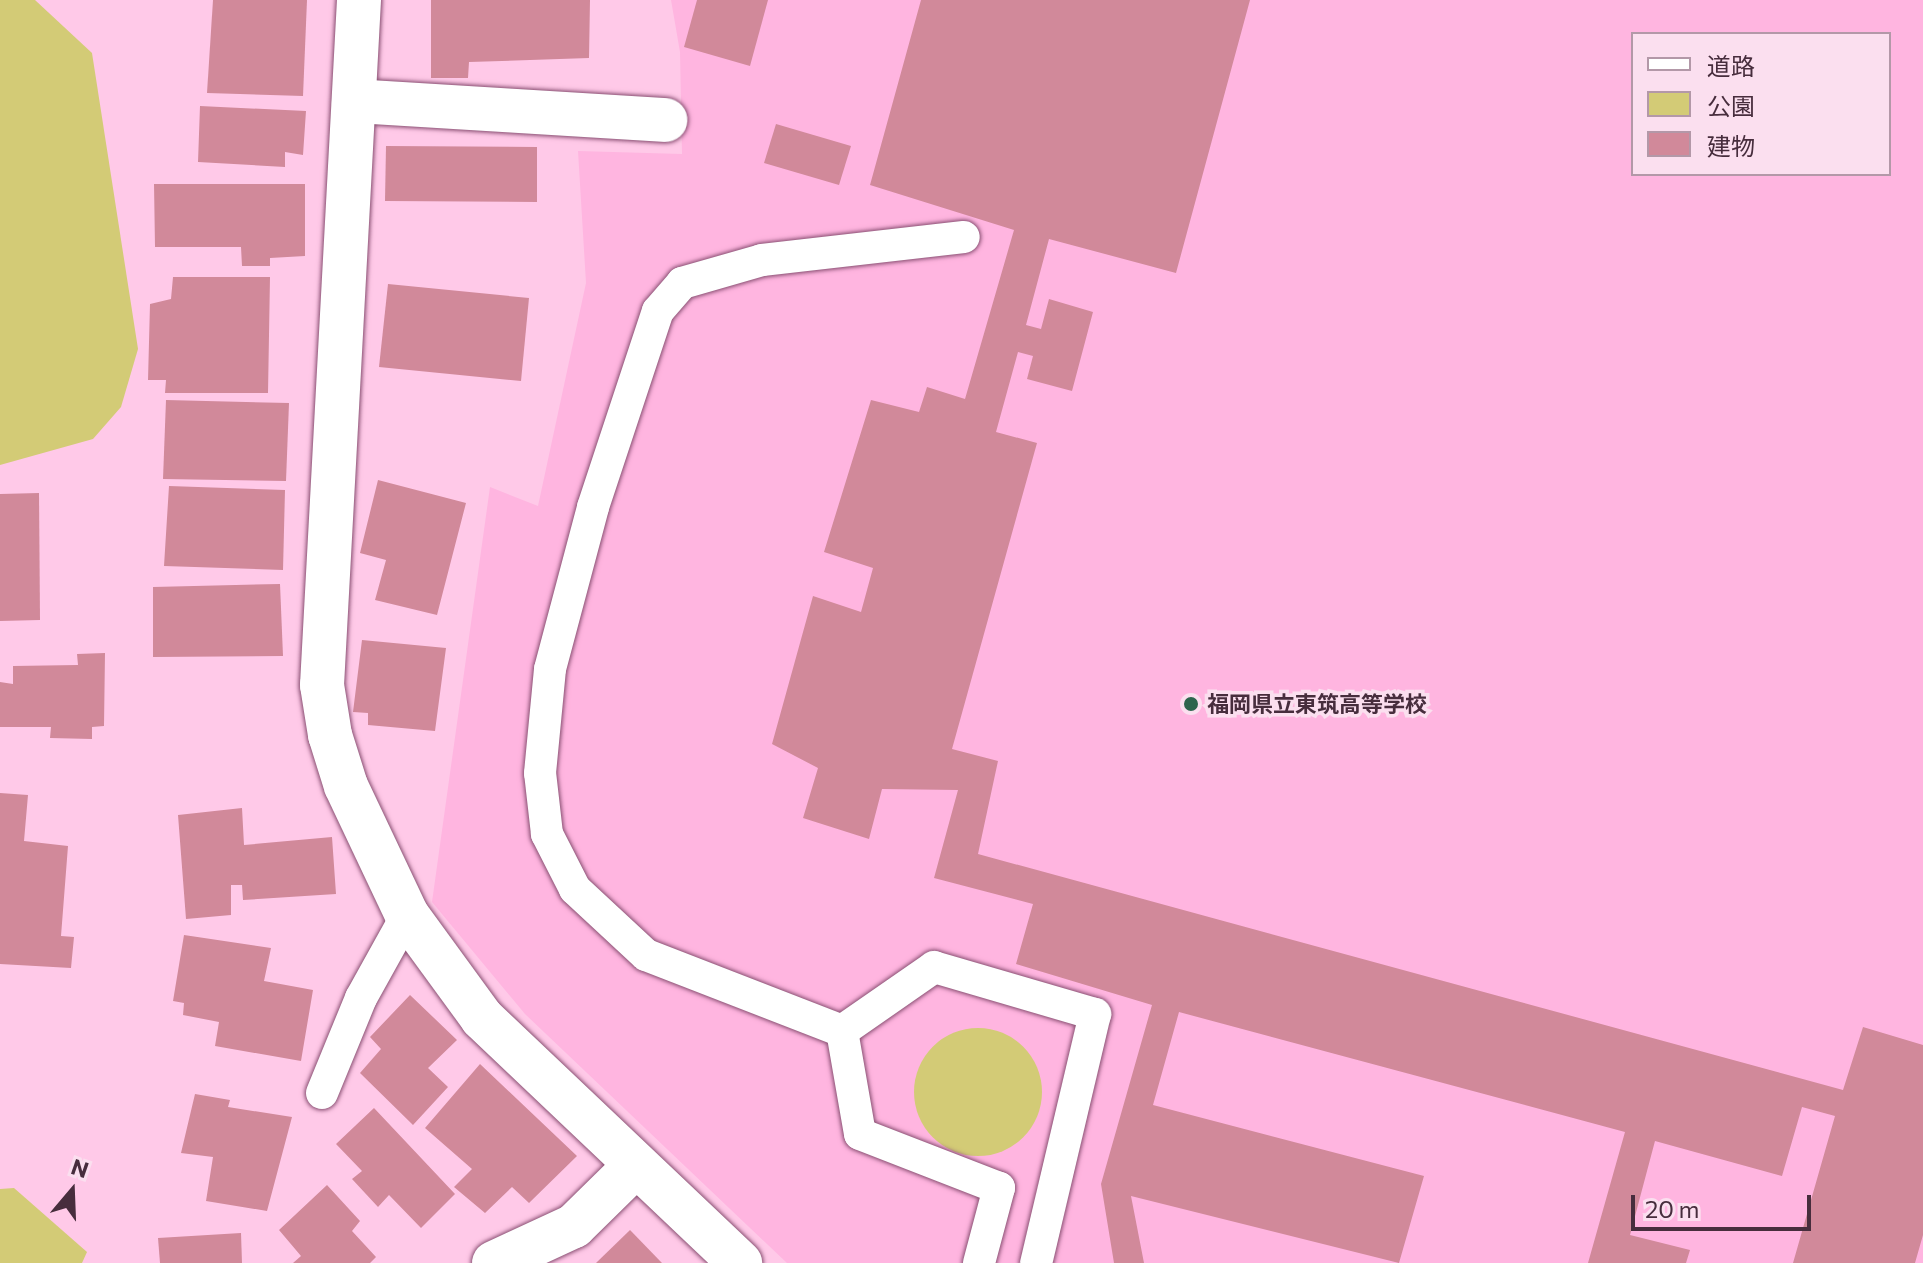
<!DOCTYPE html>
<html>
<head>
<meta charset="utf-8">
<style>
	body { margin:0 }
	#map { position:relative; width:1923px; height:1263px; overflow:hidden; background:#ffc9e8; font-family:Commissioner,"Noto Sans JP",sans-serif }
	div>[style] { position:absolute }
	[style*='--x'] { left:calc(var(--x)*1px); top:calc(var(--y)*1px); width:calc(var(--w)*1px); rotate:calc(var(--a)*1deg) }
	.built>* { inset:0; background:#ffb5e0 }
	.green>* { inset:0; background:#d3cb76 }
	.round { border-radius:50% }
	.building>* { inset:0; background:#d1899a }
	.roads { filter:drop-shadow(0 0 2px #8a5073) drop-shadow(0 0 2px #8a5073) }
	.service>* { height:32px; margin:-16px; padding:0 16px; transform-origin:16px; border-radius:16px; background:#fff }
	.minor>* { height:44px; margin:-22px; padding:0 22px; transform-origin:22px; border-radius:22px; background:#fff }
	.dots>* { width:22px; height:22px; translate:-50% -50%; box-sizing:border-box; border:4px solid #fbdfef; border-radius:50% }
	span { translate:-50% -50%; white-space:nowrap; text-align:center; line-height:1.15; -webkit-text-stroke:7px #fbdfef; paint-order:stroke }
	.poi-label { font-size:22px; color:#472d3d; font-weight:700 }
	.left { translate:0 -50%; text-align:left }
	.legend { position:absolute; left:1631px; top:32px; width:260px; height:144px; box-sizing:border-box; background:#fbdfef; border:2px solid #b398a8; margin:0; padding:10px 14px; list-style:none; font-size:24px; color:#472d3d }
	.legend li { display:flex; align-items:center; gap:16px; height:40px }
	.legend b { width:40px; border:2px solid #b398a8 }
	.north { position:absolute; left:32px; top:1151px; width:80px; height:80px; -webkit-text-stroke:6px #fbdfef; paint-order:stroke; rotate:19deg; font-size:22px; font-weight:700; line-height:32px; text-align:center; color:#472d3d }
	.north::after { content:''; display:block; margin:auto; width:28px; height:36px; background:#472d3d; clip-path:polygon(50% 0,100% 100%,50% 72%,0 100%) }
	.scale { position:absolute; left:1631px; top:1195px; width:180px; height:36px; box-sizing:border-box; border:4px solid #472d3d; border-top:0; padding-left:10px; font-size:24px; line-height:28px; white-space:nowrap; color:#472d3d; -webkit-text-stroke:6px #fbdfef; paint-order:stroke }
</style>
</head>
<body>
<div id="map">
	<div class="built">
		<div style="clip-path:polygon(evenodd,671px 0,1923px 0,1923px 1263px,787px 1263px,525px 1014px,432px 902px,490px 487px,538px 506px,586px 283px,578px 151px,682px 154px,680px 52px,671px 0,1633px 34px,1889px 34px,1889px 174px,1633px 174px,1633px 34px)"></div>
	</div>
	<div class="green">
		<div style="clip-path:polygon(0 0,35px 0,92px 53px,138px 349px,121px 407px,93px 439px,0 465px)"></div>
		<div class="round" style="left:914px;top:1028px;width:128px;height:128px"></div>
		<div style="clip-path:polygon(14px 1188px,87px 1252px,82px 1263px,0 1263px,0 1189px)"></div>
	</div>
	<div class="building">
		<div style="clip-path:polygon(213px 0,307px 0,303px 96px,207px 93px)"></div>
		<div style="clip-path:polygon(431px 0,590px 0,589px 58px,469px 62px,468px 78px,431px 78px)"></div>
		<div style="clip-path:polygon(697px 0,768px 0,750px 66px,684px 47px)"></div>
		<div style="clip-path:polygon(921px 0,1250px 0,1176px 273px,1049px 239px,1026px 325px,1041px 329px,1049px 299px,1093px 312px,1072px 391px,1027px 379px,1033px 356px,1018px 352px,996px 432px,1037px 443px,952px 749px,998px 761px,978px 854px,1843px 1090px,1863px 1027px,1923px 1045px,1923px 1235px,1915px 1263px,1793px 1263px,1835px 1116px,1802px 1107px,1782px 1176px,1655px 1141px,1630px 1235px,1690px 1250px,1686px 1263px,1588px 1263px,1625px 1132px,1179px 1012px,1153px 1105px,1424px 1176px,1399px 1263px,1131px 1196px,1144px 1263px,1114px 1263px,1101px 1184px,1152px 1005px,1016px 964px,1033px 904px,934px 878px,958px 790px,882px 789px,869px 839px,803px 818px,818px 768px,772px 744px,813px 596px,861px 612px,873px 568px,824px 552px,871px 400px,919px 412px,927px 387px,965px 399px,1014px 230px,870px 185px)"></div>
		<div style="clip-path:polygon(200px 106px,306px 111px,303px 155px,285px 152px,285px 167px,198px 162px)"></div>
		<div style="clip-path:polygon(776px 124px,851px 146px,839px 185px,764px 163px)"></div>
		<div style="clip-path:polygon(386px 146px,537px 147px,537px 202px,385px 201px)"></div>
		<div style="clip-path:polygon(154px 184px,305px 184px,305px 256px,270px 258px,270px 266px,242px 266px,241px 247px,155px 247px)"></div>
		<div style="clip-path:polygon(173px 277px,270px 277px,268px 393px,165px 393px,166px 380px,148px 380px,150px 304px,171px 299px)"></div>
		<div style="clip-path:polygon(388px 284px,529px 298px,521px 381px,379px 367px)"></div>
		<div style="clip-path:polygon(166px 400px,289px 403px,286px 481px,163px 479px)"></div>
		<div style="clip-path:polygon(378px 480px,466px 503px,437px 615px,375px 600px,386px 560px,360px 553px)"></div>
		<div style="clip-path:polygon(169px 486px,285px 490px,283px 570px,164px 566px)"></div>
		<div style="clip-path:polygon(39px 493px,40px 620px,0 621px,0 494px)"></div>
		<div style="clip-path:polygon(280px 584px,283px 656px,153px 657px,153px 587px)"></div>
		<div style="clip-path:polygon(362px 640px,446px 648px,435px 731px,368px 725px,368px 713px,353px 712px)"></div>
		<div style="clip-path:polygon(105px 653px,104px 726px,92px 727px,92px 739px,50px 738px,51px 727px,0 727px,0 682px,13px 684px,13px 666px,78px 665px,77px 654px)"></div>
		<div style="clip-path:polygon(0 793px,28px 795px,24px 841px,68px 846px,61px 936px,74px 937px,71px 968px,0 964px)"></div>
		<div style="clip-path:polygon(242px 808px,244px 845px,332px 837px,336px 894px,243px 900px,242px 885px,231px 885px,231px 915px,186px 919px,178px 815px)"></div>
		<div style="clip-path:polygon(184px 935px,271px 948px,264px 981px,313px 990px,301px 1061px,215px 1046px,219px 1022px,183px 1015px,184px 1003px,173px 1001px)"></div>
		<div style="clip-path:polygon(410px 995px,457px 1040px,428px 1068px,448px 1087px,413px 1125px,360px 1073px,381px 1049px,370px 1037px)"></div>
		<div style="clip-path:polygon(480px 1064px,577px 1156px,529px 1203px,512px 1187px,485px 1213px,454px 1187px,472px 1169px,425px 1128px)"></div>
		<div style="clip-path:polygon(195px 1094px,230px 1100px,228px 1107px,292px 1117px,267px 1211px,206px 1201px,213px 1157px,181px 1153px)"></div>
		<div style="clip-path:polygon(374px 1108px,455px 1194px,421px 1228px,389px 1195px,378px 1207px,352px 1179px,362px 1171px,336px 1144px)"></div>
		<div style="clip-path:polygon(327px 1185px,360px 1221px,352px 1231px,376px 1257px,370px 1263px,293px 1263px,301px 1256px,279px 1230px)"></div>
		<div style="clip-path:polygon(630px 1230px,662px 1263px,596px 1263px)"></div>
		<div style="clip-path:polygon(241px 1233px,242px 1263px,160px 1263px,158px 1238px)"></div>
	</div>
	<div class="roads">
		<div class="service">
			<div style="--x:842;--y:1031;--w:210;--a:-158.8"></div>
			<div style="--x:646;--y:955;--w:97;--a:-137.1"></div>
			<div style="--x:575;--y:889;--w:62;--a:-117"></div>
			<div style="--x:547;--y:834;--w:61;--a:-96.5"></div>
			<div style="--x:540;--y:773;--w:104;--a:-84.5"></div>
			<div style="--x:550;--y:669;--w:168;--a:-75.1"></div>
			<div style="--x:593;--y:507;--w:206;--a:-71.7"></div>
			<div style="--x:658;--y:311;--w:37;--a:-49"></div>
			<div style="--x:682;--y:283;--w:83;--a:-16"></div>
			<div style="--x:762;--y:260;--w:203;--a:-6.5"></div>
			<div style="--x:322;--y:1093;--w:103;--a:-67.7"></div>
			<div style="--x:361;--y:998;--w:95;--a:-61"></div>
			<div style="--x:979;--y:1263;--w:78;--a:-75.1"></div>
			<div style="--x:999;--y:1188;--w:149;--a:-158.8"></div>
			<div style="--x:860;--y:1134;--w:105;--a:-99.9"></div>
			<div style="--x:842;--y:1031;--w:112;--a:-34.8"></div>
			<div style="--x:934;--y:967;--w:168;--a:16.3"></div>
			<div style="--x:1095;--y:1014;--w:256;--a:103.3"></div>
		</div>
		<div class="minor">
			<div style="--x:359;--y:0;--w:686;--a:93.09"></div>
			<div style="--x:322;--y:685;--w:51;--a:80.9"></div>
			<div style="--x:330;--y:735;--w:53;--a:72.6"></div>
			<div style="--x:346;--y:786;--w:143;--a:64.7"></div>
			<div style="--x:407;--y:915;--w:127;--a:53.9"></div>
			<div style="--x:482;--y:1018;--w:356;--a:43.5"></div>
			<div style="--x:354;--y:101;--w:312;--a:3.5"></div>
			<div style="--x:494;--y:1263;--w:88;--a:-24.8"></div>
			<div style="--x:574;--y:1226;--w:86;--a:-44.5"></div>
		</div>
	</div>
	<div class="dots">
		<div style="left:1191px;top:704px;background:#2d654d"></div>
	</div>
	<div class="poi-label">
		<span class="left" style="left:1207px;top:704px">福岡県立東筑高等学校</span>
	</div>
	<ul class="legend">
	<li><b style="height:10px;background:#fff"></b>道路</li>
	<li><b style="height:22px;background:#d3cb76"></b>公園</li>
	<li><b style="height:22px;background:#d1899a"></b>建物</li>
	</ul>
	<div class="north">N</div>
	<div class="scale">20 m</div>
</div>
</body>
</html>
